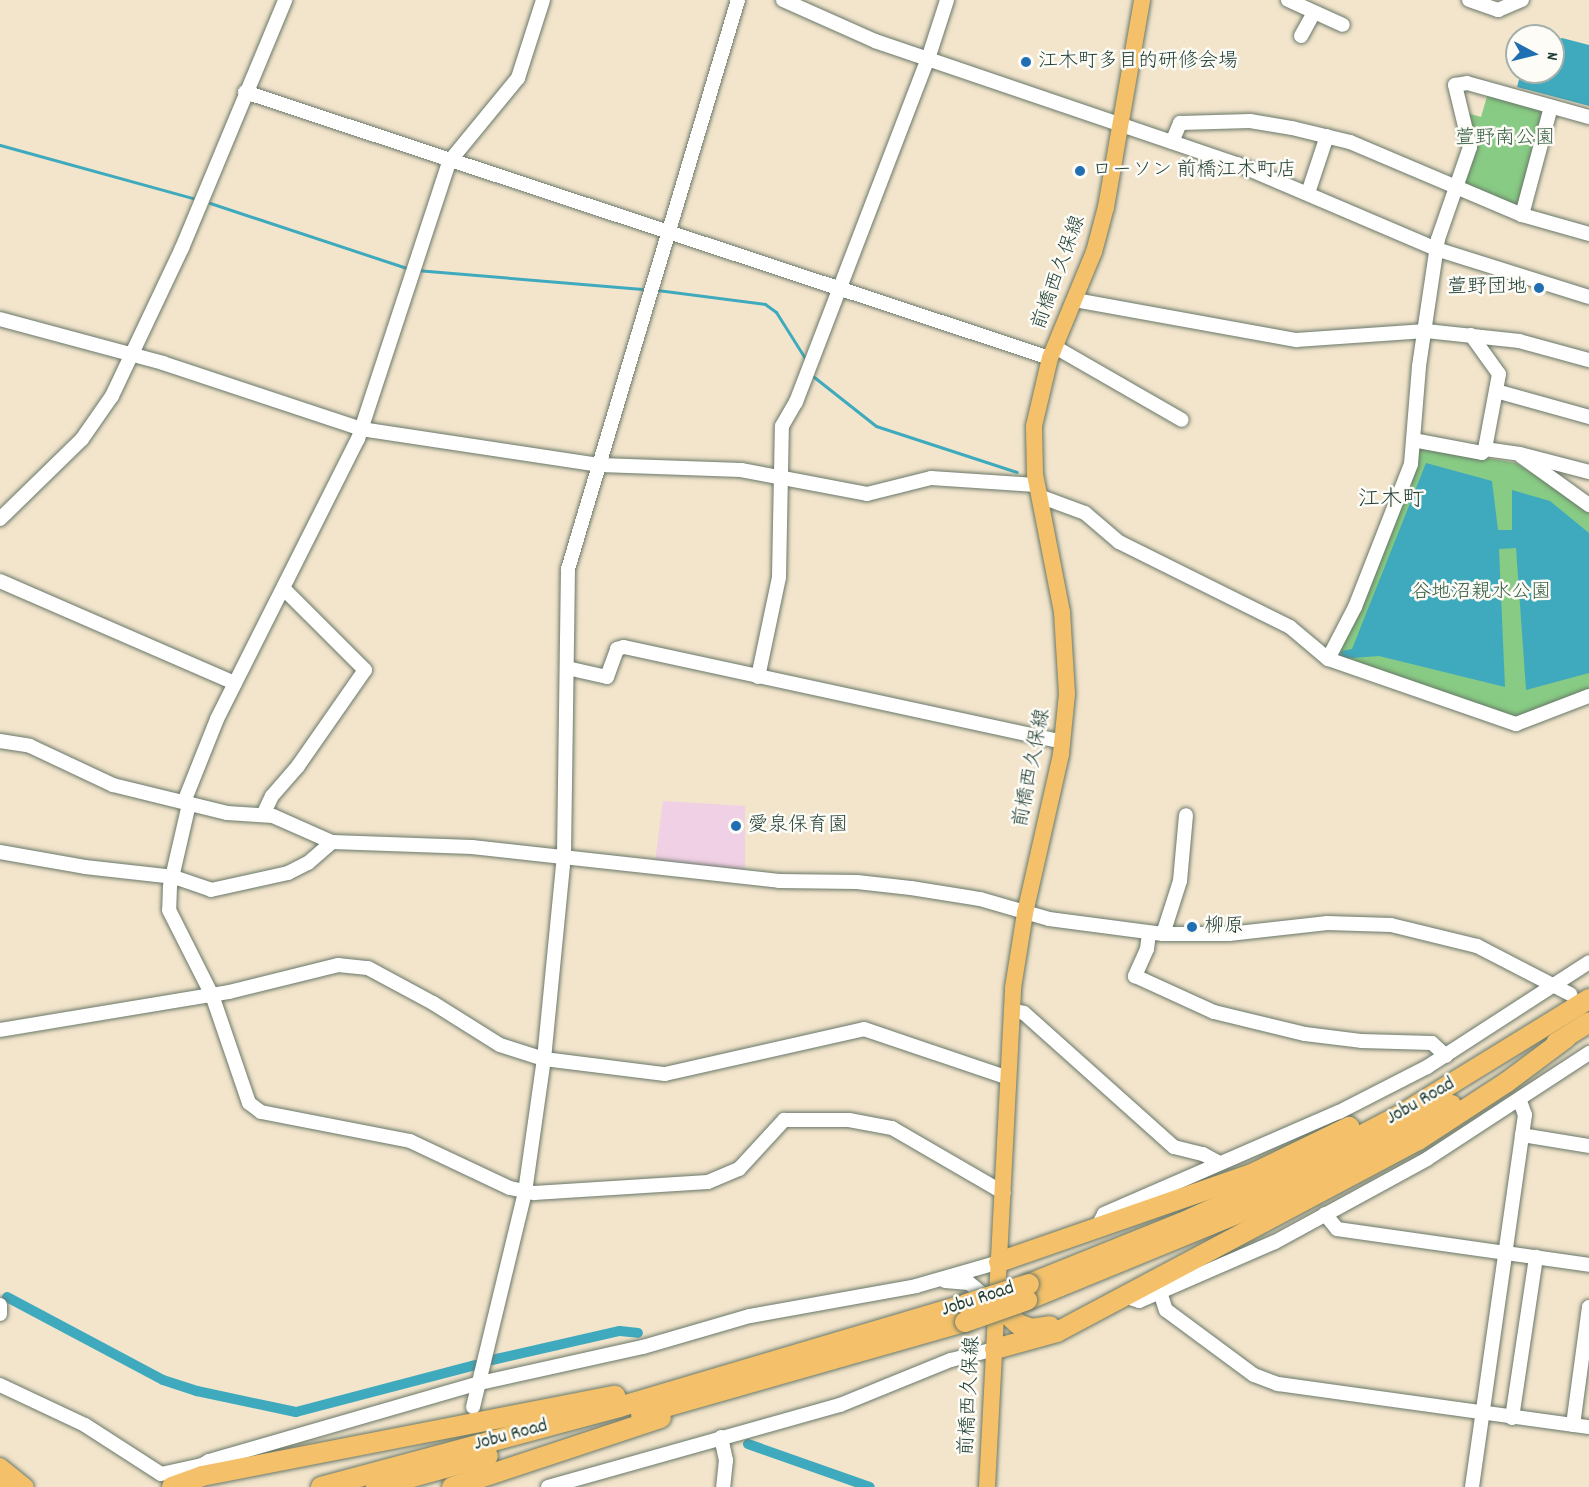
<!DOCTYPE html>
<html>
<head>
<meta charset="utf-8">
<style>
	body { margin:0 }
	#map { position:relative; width:1589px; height:1487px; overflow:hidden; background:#f3e5cc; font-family:Dekko,"Klee One",sans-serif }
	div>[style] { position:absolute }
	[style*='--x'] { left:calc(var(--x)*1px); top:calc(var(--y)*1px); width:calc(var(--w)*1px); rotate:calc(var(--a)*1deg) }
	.built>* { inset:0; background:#f0d0e4 }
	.green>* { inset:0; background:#88cb84 }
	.water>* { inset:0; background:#3faabe }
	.stream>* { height:3px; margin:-1.5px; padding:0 1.5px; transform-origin:1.5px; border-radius:1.5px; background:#3faabe }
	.canal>* { height:10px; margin:-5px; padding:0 5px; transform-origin:5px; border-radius:5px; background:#3faabe }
	.roads { filter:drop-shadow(0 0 2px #697869) drop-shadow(0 0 2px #697869) }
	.minor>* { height:14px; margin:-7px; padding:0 7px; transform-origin:7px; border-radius:7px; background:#fff }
	.major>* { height:16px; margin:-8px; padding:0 8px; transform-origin:8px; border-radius:8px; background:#f4c16a }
	.highway>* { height:20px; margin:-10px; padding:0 10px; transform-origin:10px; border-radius:10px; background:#f4c16a }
	.bridges { filter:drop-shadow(0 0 2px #697869) drop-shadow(0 0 2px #697869) }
	.highway-bridge>* { height:20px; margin:-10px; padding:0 10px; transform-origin:10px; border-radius:10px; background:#f4c16a }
	.dots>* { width:16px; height:16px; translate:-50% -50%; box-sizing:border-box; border:3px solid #fdfcf7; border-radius:50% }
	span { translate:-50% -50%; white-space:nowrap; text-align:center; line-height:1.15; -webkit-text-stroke:5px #fdfcf7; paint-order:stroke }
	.poi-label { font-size:20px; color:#1f3d34 }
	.left { translate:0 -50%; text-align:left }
	.right { translate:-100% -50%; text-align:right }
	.park-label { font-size:20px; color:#396048 }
	.street-label { font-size:20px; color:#1f3d34 }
	.quarter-label { font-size:22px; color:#1f3d34 }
	.north { position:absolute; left:1505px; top:24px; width:60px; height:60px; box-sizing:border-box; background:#fdfcf7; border:2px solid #a4b0a9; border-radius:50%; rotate:97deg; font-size:16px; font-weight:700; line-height:24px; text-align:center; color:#1f3d34 }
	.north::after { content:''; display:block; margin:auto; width:21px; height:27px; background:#1f6fb2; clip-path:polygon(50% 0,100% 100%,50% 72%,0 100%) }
</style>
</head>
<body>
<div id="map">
	<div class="built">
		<div style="clip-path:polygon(663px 801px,745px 806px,745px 872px,655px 862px)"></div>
	</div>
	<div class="green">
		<div style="clip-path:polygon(1488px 93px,1541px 107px,1546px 113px,1522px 203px,1514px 208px,1461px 188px,1474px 149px,1464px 112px,1481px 117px)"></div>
		<div style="clip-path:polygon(1418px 446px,1516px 463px,1589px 509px,1589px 691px,1520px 717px,1505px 716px,1336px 658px)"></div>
	</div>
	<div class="water">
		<div style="clip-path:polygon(1562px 38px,1589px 45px,1589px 106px,1517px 87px,1521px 72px,1553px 72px,1553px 41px)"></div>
		<div style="clip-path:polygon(1426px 463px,1492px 481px,1498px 530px,1512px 530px,1512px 490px,1550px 501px,1589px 533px,1589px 673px,1526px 690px,1516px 548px,1499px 549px,1505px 687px,1379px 656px,1339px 659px,1342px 651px,1352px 649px)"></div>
	</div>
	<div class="stream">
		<div style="--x:0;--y:145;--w:200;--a:15.4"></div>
		<div style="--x:210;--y:203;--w:211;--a:18.3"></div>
		<div style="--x:416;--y:270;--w:227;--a:4.8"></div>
		<div style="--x:657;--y:290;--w:109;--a:7.4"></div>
		<div style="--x:765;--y:304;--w:14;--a:36"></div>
		<div style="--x:776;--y:312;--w:54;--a:57.8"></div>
		<div style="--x:814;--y:377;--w:79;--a:38.3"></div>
		<div style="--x:876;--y:426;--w:148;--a:18.1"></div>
	</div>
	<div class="canal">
		<div style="--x:7;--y:1297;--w:177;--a:28"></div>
		<div style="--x:163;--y:1380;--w:36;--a:18"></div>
		<div style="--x:197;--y:1391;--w:101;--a:12"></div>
		<div style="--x:296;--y:1412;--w:185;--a:-14.7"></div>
		<div style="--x:492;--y:1360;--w:131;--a:-12.8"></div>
		<div style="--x:620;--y:1331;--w:18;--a:6"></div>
		<div style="--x:748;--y:1444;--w:129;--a:19.4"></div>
	</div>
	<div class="roads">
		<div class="minor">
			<div style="--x:783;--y:0;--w:101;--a:24"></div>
			<div style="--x:875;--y:41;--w:382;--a:18.8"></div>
			<div style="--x:1237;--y:164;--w:216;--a:23.1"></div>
			<div style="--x:1436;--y:249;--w:160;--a:17.4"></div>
			<div style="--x:1288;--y:0;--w:60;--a:24.4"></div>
			<div style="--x:1469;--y:0;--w:31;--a:19"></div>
			<div style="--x:1498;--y:10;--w:26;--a:-23"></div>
			<div style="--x:1301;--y:36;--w:25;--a:-61"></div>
			<div style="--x:245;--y:92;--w:848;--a:18.29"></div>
			<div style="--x:1172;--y:142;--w:21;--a:-67"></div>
			<div style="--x:1180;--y:123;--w:70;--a:-1.6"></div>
			<div style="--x:1250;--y:121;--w:43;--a:9.5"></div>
			<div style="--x:1292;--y:128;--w:60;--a:13.6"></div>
			<div style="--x:1350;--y:142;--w:187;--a:23"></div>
			<div style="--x:1522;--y:215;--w:70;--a:15.8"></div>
			<div style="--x:1308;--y:193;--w:60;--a:-71.6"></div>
			<div style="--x:1522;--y:215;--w:112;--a:-75"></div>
			<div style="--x:1075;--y:300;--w:225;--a:10.3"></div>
			<div style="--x:1296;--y:340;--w:130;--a:-4"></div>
			<div style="--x:1426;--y:331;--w:94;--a:6.1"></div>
			<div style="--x:1519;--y:341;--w:73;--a:15.2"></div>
			<div style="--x:0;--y:319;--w:169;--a:15.1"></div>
			<div style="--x:163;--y:363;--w:209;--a:18.4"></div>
			<div style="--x:361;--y:429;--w:242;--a:8.6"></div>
			<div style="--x:600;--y:465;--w:141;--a:2"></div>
			<div style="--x:741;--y:470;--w:128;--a:10.8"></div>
			<div style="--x:867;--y:494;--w:66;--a:-14"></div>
			<div style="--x:931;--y:478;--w:105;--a:3.8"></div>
			<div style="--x:1471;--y:335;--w:48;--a:54.3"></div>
			<div style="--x:1499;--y:374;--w:76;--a:100.6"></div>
			<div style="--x:1055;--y:347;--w:146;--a:29.9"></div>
			<div style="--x:1496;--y:391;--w:97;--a:15.6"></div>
			<div style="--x:1413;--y:440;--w:70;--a:10.7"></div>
			<div style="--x:1482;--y:453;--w:5;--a:-53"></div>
			<div style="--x:1485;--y:449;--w:35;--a:8"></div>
			<div style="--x:1520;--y:454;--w:71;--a:14.6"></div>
			<div style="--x:1521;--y:456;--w:84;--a:35.8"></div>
			<div style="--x:1039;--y:496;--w:49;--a:20.3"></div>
			<div style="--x:1085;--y:513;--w:45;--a:40.5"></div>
			<div style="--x:1119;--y:542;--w:191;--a:26.4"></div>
			<div style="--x:1290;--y:627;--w:50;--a:40.1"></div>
			<div style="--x:1328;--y:659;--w:199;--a:19.1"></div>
			<div style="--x:1516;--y:724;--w:78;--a:-21"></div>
			<div style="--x:0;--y:519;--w:115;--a:-44.3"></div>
			<div style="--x:82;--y:439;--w:52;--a:-55.1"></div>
			<div style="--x:112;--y:396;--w:164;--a:-64.7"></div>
			<div style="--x:182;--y:248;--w:269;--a:-67.4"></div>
			<div style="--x:0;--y:581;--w:256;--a:23.5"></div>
			<div style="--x:1328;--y:659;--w:59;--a:-62.6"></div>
			<div style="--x:1355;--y:607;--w:154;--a:-68.6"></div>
			<div style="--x:1411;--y:464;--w:98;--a:-85.3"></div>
			<div style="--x:1419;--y:366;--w:128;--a:-81.5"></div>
			<div style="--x:1438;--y:239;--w:97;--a:-70.8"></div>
			<div style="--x:1470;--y:147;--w:64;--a:-103.6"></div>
			<div style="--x:1455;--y:85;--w:12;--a:-9"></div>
			<div style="--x:1467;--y:83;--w:127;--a:15.6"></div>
			<div style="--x:567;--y:668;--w:41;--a:12.7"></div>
			<div style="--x:607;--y:677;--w:30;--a:-70"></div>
			<div style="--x:617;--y:649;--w:7;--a:-16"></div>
			<div style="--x:624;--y:647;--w:449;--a:12.2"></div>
			<div style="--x:758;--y:677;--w:102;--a:-78.1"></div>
			<div style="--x:779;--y:577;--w:151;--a:-88.9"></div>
			<div style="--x:782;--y:426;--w:28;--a:-60"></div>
			<div style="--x:796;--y:402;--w:368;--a:-69"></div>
			<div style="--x:928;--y:59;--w:62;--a:-72.1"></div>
			<div style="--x:0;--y:741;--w:30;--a:9"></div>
			<div style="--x:30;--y:746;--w:92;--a:25.2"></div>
			<div style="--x:113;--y:785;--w:117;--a:13.8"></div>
			<div style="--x:227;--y:813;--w:46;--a:3.7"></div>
			<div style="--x:273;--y:816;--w:64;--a:23.8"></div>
			<div style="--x:332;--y:842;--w:140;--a:2"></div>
			<div style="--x:472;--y:847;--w:309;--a:6.3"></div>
			<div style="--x:779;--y:881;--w:78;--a:0.7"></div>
			<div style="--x:857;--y:882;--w:54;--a:6.3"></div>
			<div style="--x:911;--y:888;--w:70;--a:9.1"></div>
			<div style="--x:980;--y:899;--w:72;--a:16.2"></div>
			<div style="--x:1049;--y:919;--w:115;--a:7.5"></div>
			<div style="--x:1163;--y:934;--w:66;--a:0"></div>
			<div style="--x:1229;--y:934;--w:99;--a:-6.4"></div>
			<div style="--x:1327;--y:923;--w:64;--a:1.8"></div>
			<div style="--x:1391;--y:925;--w:89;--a:13.7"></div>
			<div style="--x:1477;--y:946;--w:105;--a:27.3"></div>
			<div style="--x:184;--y:802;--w:89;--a:-68.3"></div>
			<div style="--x:217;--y:719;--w:313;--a:-63.3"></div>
			<div style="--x:358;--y:439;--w:292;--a:-71.8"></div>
			<div style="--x:449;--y:162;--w:109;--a:-50.6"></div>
			<div style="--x:518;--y:78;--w:82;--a:-72.2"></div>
			<div style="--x:189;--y:804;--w:84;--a:103"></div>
			<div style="--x:170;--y:886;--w:24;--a:92"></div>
			<div style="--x:169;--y:910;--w:95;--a:63.2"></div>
			<div style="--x:212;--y:995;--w:114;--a:71.1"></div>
			<div style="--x:249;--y:1103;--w:15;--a:37"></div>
			<div style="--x:261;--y:1112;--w:152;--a:11"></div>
			<div style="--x:410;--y:1141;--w:110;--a:25.2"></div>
			<div style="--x:510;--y:1188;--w:25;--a:12"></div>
			<div style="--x:534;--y:1193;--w:174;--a:-3.6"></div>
			<div style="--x:708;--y:1182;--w:34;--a:-23"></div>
			<div style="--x:739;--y:1169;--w:67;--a:-47.4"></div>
			<div style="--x:784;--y:1120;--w:65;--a:0"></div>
			<div style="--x:849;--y:1120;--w:44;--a:10.5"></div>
			<div style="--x:892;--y:1128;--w:129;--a:30.1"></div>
			<div style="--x:263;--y:815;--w:21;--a:-65"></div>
			<div style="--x:272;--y:796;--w:40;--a:-49"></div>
			<div style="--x:298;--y:766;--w:117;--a:-55.1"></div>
			<div style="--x:365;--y:670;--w:115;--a:-135"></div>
			<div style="--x:0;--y:852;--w:86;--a:10"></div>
			<div style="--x:85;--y:867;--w:90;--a:6.4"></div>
			<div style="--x:174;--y:877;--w:39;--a:19"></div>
			<div style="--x:211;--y:890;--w:79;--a:-12.4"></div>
			<div style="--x:288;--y:873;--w:22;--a:-27"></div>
			<div style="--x:308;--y:863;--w:32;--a:-41"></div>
			<div style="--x:1149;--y:933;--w:16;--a:97"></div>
			<div style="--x:1147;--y:949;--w:30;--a:114"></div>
			<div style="--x:1135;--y:976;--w:87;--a:24.5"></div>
			<div style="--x:1214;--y:1012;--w:94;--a:13.6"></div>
			<div style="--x:1305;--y:1034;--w:56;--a:7.1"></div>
			<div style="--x:1361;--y:1041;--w:71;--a:1.6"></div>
			<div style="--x:1432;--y:1043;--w:19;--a:43"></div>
			<div style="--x:1163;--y:934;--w:56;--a:-72.2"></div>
			<div style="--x:1180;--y:881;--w:66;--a:-84.8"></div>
			<div style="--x:1011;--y:1010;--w:13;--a:13"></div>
			<div style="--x:1024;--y:1013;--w:201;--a:41.8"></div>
			<div style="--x:1174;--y:1147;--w:30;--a:14"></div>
			<div style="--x:1203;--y:1154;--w:18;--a:29"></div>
			<div style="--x:0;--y:1030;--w:232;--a:-9.4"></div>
			<div style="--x:229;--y:992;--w:112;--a:-13.9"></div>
			<div style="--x:338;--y:965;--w:30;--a:6"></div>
			<div style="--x:368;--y:968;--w:74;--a:28.3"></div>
			<div style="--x:433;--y:1003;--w:79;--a:32.1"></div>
			<div style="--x:500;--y:1045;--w:46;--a:17.7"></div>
			<div style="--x:544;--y:1059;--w:122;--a:7.1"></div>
			<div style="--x:665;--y:1074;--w:204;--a:-12.7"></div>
			<div style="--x:864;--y:1029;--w:153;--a:18.7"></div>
			<div style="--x:1522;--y:1135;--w:68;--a:9.3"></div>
			<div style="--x:1325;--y:1214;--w:19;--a:51"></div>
			<div style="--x:1337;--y:1229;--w:255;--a:8.1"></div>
			<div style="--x:1098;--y:1226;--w:13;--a:-63"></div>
			<div style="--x:1104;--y:1214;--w:256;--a:-23.5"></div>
			<div style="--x:1339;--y:1112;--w:99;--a:-27.1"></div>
			<div style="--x:1427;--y:1067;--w:193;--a:-32.9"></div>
			<div style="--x:945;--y:1281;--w:24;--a:5"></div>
			<div style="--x:969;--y:1283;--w:28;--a:39"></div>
			<div style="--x:1160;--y:1292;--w:19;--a:72"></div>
			<div style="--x:1166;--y:1310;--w:109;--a:36.5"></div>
			<div style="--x:1254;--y:1375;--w:26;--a:21"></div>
			<div style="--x:1278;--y:1384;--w:314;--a:7.9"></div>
			<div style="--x:1124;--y:1296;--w:16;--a:18"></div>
			<div style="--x:1139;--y:1301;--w:148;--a:-23.5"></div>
			<div style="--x:1275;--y:1242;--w:173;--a:-28.6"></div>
			<div style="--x:1427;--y:1159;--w:194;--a:-33.2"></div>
			<div style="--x:0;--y:1305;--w:9;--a:90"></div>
			<div style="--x:0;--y:1385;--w:94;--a:25.2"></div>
			<div style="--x:85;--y:1425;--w:90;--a:32.8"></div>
			<div style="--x:161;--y:1474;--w:42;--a:-12.4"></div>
			<div style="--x:473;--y:1407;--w:221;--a:-76.4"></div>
			<div style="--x:525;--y:1192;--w:134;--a:-81.9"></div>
			<div style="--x:544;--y:1059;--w:206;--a:-84.4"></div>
			<div style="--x:564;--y:854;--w:285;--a:-89.2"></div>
			<div style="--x:568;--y:569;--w:594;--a:-73.37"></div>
			<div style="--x:1512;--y:1418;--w:163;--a:-81.5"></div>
			<div style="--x:1573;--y:1425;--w:119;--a:-82.3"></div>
			<div style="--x:721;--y:1437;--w:24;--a:78"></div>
			<div style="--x:726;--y:1460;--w:27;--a:96"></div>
			<div style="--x:202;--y:1476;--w:11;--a:-90"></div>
			<div style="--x:202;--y:1465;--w:8;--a:-30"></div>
			<div style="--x:209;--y:1461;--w:282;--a:-16.1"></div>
			<div style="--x:480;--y:1383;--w:167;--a:-12.5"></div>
			<div style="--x:643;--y:1347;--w:111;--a:-16.2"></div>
			<div style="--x:750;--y:1316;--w:169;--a:-10.2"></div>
			<div style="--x:916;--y:1286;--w:86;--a:-16.1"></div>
			<div style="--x:548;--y:1487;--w:303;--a:-15.7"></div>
			<div style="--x:840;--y:1405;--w:120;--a:-22.1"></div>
			<div style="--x:951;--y:1360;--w:45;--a:-14"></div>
			<div style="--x:1472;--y:1487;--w:376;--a:-81.9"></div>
			<div style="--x:1525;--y:1115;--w:15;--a:-110"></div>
		</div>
		<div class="major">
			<div style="--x:0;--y:1466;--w:33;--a:39"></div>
			<div style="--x:0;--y:1482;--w:9;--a:36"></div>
			<div style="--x:987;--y:1487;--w:500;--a:-87"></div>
			<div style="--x:1013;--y:988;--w:76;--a:-80.9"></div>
			<div style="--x:1025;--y:913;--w:163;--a:-77.2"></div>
			<div style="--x:1061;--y:754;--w:60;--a:-84.3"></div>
			<div style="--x:1067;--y:694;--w:82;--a:-93.5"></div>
			<div style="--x:1062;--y:612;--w:140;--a:-101.1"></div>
			<div style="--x:1035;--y:475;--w:49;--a:-91.2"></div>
			<div style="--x:1034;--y:426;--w:70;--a:-76.8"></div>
			<div style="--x:1050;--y:358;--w:115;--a:-67.5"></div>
			<div style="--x:1094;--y:252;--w:47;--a:-75.1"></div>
			<div style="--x:1106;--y:207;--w:210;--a:-80.1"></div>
		</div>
		<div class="highway">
			<div style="--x:1556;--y:1043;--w:39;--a:-32"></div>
			<div style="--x:999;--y:1262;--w:270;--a:-19.2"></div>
			<div style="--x:1254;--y:1173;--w:106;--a:-25.8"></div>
			<div style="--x:1029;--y:1284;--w:164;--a:-21.9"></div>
			<div style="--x:1181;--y:1223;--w:109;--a:-24.4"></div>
			<div style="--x:1280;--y:1178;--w:138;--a:-27.7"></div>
			<div style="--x:1402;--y:1114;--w:220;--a:-31.6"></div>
			<div style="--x:1027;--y:1300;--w:274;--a:-22.3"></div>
			<div style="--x:1280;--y:1196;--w:194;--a:-28"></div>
			<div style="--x:997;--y:1305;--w:28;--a:42"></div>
			<div style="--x:1018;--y:1324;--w:15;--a:20"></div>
			<div style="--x:1032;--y:1329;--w:18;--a:-9"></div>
			<div style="--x:995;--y:1349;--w:64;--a:-15.3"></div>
			<div style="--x:1057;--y:1332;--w:409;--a:-28"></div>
			<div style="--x:1418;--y:1140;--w:106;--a:-33.1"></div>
			<div style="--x:1507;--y:1082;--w:74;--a:-36.7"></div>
			<div style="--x:641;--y:1414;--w:337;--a:-15.9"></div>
			<div style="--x:172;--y:1487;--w:32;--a:-20"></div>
			<div style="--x:202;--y:1476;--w:421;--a:-11"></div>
			<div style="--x:321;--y:1487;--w:309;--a:-15"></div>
			<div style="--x:619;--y:1407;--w:362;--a:-16.5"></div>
			<div style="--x:376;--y:1487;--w:116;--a:-15.5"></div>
			<div style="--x:452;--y:1487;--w:220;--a:-18.3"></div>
		</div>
	</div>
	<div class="bridges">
		<div class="highway-bridge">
			<div style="--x:966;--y:1304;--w:66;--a:-17.6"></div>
			<div style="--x:965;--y:1322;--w:66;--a:-19.5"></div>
		</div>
	</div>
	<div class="dots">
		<div style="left:1026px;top:62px;background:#1f6fb2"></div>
		<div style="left:1080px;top:171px;background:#1f6fb2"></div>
		<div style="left:1539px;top:288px;background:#1f6fb2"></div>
		<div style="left:736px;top:826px;background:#1f6fb2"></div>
		<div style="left:1192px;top:927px;background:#1f6fb2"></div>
	</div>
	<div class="poi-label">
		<span class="left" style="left:1038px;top:62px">江木町多目的研修会場</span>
		<span class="left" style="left:1092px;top:171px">ローソン 前橋江木町店</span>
		<span class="right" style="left:1527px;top:288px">萱野団地</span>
		<span class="left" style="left:748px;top:826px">愛泉保育園</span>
		<span class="left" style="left:1204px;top:927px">柳原</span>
	</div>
	<div class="park-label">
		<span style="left:1505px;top:139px">萱野南公園</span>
		<span style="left:1481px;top:593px">谷地沼親水公園</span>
	</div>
	<div class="street-label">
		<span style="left:1060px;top:273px;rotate:-70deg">前橋西久保線</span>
		<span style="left:1033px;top:768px;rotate:-79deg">前橋西久保線</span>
		<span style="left:1421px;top:1102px;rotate:-30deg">Jobu Road</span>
		<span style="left:978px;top:1300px;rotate:-18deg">Jobu Road</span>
		<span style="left:971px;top:1396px;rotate:-87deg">前橋西久保線</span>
		<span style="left:511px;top:1436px;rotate:-15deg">Jobu Road</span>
	</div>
	<div class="quarter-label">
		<span style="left:1391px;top:501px">江木町</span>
	</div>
	<div class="north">N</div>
</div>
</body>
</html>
